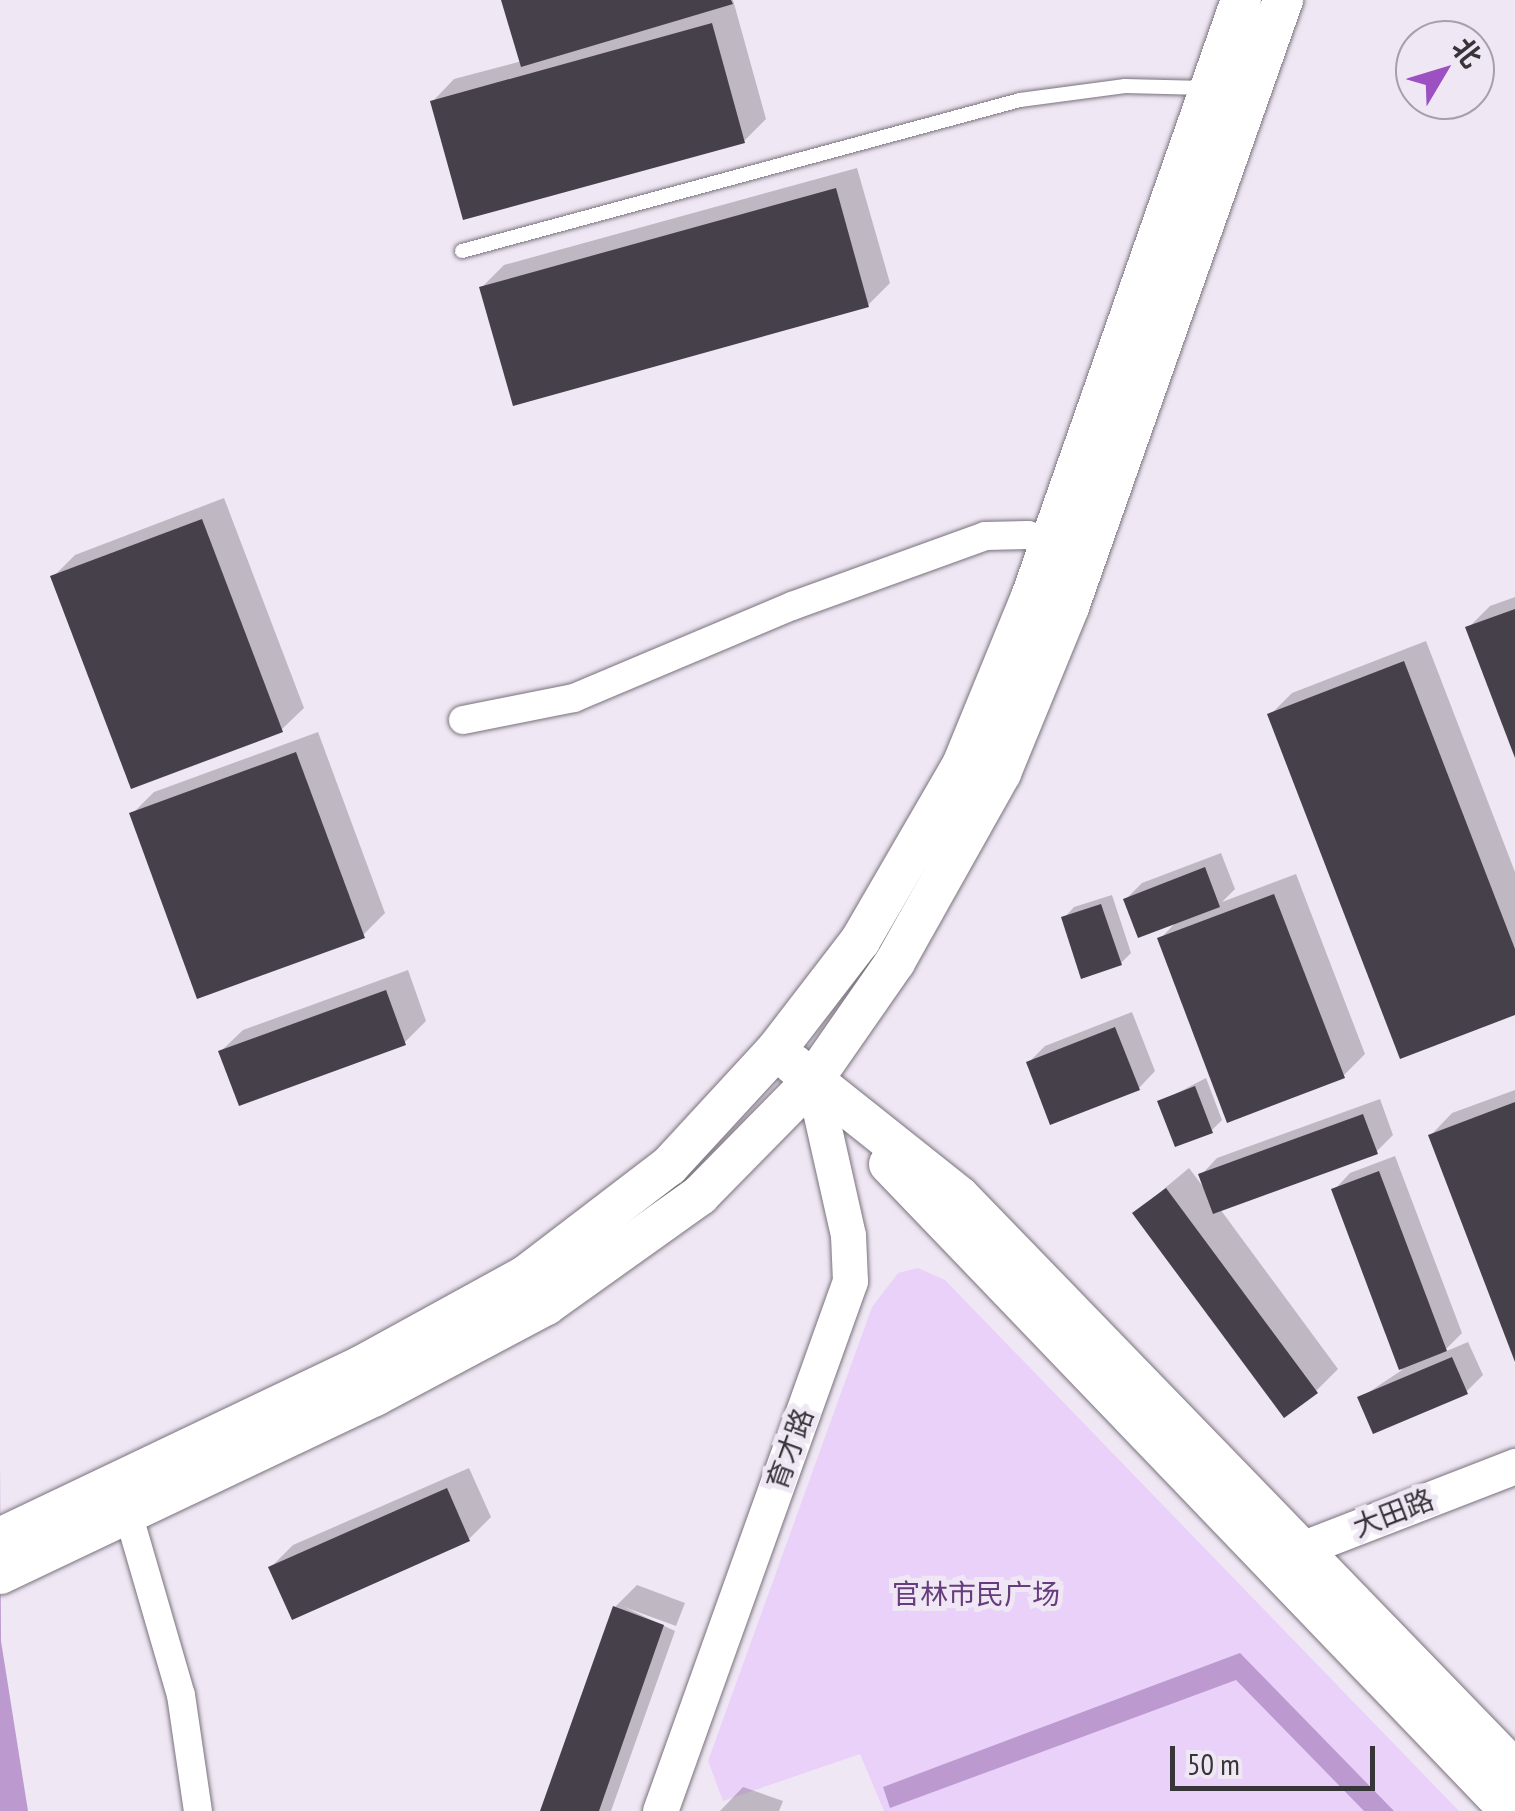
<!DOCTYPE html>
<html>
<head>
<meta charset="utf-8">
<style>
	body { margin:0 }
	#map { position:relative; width:1515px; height:1811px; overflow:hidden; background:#efe7f3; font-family:"PT Sans Narrow","Noto Sans SC",sans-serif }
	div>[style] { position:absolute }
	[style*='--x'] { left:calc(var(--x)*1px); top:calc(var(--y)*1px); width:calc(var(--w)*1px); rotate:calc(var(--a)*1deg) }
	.green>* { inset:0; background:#ead1fa }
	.water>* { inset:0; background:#bc9ad0 }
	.shadow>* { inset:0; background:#0003 }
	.building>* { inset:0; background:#46404a }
	.roads { filter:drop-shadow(0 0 2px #79727d) drop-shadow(0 0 2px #79727d) }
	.service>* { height:14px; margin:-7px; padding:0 7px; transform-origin:7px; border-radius:7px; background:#fff }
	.minor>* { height:28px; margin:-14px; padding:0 14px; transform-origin:14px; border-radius:14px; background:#fff }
	.tertiary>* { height:35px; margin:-17.5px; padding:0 17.5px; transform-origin:17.5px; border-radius:17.5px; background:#fff }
	.secondary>* { height:40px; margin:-20px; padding:0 20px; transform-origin:20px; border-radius:20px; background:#fff }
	span { translate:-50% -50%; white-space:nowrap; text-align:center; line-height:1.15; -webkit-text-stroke:10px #efe7f3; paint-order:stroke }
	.street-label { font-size:28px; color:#38353a }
	.park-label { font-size:28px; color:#673c7e }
	.north { position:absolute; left:1395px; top:20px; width:100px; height:100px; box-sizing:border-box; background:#efe7f3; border:2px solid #a6a0a9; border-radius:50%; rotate:52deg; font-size:28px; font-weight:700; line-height:40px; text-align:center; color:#38353a }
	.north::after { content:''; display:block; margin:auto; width:35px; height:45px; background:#9c50c2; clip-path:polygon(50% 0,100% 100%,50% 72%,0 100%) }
	.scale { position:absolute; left:1170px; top:1746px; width:205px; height:45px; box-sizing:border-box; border:5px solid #38353a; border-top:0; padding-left:12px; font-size:30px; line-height:35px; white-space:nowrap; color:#38353a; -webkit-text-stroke:8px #efe7f3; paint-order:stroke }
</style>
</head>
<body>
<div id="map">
	<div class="green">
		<div style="clip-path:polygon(918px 1268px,945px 1280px,1459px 1811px,884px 1811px,860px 1754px,723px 1801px,708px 1761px,872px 1307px,898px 1273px)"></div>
	</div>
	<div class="water">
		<div style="clip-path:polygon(0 1463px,1px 1641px,28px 1811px,0 1811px)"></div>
		<div style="clip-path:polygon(1240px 1653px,1394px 1811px,1364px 1811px,1236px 1680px,890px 1808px,883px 1787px)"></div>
	</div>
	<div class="shadow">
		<div style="clip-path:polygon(504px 0,733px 0,766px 119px,744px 141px,433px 101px,454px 79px,522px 61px)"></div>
		<div style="clip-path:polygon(857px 168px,890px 283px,868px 305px,482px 287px,504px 265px)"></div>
		<div style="clip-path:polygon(224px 498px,304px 708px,282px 729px,133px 786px,53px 577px,75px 555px)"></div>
		<div style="clip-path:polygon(1515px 597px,1515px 752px,1468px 628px,1490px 606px)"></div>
		<div style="clip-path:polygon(1426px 641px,1515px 872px,1515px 1013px,1270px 715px,1292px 693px)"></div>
		<div style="clip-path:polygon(318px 732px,385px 913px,363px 935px,132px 814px,154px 792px)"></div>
		<div style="clip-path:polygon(1221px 853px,1235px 889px,1222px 902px,1296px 874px,1365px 1054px,1343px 1076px,1160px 939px,1178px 920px,1126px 899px,1142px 883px)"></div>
		<div style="clip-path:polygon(1112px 895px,1131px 953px,1121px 963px,1064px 918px,1074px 907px)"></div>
		<div style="clip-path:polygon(408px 970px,426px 1021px,404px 1043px,221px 1051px,243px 1030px)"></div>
		<div style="clip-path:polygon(1132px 1012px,1155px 1071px,1139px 1088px,1029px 1062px,1045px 1046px)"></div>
		<div style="clip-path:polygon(1206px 1078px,1222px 1120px,1212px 1130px,1160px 1102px)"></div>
		<div style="clip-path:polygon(1515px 1090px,1515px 1356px,1431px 1135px,1452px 1113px)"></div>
		<div style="clip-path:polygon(1380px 1099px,1393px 1135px,1376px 1152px,1220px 1209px,1338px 1369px,1316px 1391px,1135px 1213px,1189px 1168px,1204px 1188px,1201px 1175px,1217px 1158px)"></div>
		<div style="clip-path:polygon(1395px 1156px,1462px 1333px,1442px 1353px,1468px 1342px,1483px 1375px,1466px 1392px,1360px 1398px,1402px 1370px,1334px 1190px,1350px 1173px)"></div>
		<div style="clip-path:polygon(469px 1468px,491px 1517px,469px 1539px,271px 1567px,293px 1545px)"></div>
		<div style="clip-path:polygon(637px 1585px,685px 1603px,676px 1626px,624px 1607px,675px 1631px,611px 1811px,543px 1811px,615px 1607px)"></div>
		<div style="clip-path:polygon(743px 1787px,783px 1801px,779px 1811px,720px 1811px)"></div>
	</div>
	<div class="building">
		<div style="clip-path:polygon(501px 0,731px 0,733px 4px,521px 67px)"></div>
		<div style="clip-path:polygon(712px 23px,745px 143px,463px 220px,430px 101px)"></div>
		<div style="clip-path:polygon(836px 188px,869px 307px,513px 406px,479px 287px)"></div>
		<div style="clip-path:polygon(202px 519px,283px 732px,131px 789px,50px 576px)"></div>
		<div style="clip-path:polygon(1515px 609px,1515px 758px,1465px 627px)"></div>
		<div style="clip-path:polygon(1404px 661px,1515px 949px,1515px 1015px,1400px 1059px,1267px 714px)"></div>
		<div style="clip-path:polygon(296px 752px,365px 938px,197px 999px,129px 813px)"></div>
		<div style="clip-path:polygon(1205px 867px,1220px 907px,1138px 938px,1123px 899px)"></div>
		<div style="clip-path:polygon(1274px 894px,1345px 1078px,1227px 1123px,1157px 938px)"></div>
		<div style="clip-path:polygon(1101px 904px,1122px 965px,1081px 979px,1061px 917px)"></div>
		<div style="clip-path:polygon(386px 990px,406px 1045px,239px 1106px,218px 1051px)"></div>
		<div style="clip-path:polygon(1115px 1027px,1140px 1090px,1050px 1125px,1026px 1062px)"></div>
		<div style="clip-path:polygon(1195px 1086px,1213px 1133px,1175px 1147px,1157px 1101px)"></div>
		<div style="clip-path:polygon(1515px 1102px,1515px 1362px,1428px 1135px)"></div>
		<div style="clip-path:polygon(1363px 1114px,1378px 1154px,1213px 1214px,1198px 1174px)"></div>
		<div style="clip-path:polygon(1379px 1171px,1447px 1351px,1399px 1370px,1331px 1189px)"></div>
		<div style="clip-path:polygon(1166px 1188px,1318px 1393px,1284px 1418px,1132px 1213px)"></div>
		<div style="clip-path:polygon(1452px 1357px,1468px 1394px,1373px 1434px,1357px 1397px)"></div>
		<div style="clip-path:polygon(447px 1488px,470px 1541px,292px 1620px,268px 1567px)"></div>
		<div style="clip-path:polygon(613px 1606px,664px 1625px,599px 1811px,540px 1811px)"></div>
	</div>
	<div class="roads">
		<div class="service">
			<div style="--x:462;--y:251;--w:578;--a:-15.14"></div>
			<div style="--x:1020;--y:100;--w:106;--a:-7.6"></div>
			<div style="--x:1125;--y:86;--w:80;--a:1.4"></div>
		</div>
		<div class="minor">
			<div style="--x:463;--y:720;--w:113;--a:-11.2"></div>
			<div style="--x:574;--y:698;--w:237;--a:-22.9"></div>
			<div style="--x:792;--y:606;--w:205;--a:-19.9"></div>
			<div style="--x:985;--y:536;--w:43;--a:-1.3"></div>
			<div style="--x:1028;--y:535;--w:23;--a:20"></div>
			<div style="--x:128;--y:1513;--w:190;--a:73.8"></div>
			<div style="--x:181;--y:1695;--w:117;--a:81.7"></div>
		</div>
		<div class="tertiary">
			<div style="--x:1282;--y:1566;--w:25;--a:-42"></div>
			<div style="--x:1301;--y:1549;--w:230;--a:-21.2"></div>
			<div style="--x:660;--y:1811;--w:563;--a:-70.28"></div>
			<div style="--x:850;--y:1281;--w:46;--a:-92.5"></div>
			<div style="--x:848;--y:1235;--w:159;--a:-102.7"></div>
		</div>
		<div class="secondary">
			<div style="--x:793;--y:1064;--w:212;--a:38.5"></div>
			<div style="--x:959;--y:1196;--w:799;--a:45.91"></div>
			<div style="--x:889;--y:1164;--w:897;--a:46.17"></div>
			<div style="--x:0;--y:1538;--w:400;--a:-25.5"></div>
			<div style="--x:361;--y:1366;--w:187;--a:-28.8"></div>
			<div style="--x:525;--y:1276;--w:181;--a:-37.4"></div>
			<div style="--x:669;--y:1166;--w:158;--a:-47.3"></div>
			<div style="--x:776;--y:1050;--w:138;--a:-52.4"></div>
			<div style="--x:860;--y:941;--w:203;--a:-59.9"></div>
			<div style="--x:962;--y:765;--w:182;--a:-67.7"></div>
			<div style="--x:1031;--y:597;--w:633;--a:-70.62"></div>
			<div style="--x:0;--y:1574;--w:415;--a:-25.4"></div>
			<div style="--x:375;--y:1396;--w:194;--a:-28"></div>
			<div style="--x:546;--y:1305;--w:189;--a:-35.5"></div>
			<div style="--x:700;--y:1195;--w:161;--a:-45.5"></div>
			<div style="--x:813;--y:1080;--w:144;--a:-55.2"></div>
			<div style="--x:895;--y:962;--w:217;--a:-60.7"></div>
			<div style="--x:1001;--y:773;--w:179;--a:-67.7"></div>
			<div style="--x:1069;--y:607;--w:644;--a:-70.58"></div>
		</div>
	</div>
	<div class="street-label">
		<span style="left:790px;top:1449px;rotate:-70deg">育才路</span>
		<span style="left:1393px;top:1513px;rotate:-21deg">大田路</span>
	</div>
	<div class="park-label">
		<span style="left:976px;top:1594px">官林市民广场</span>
	</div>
	<div class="north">北</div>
	<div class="scale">50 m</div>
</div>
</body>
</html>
